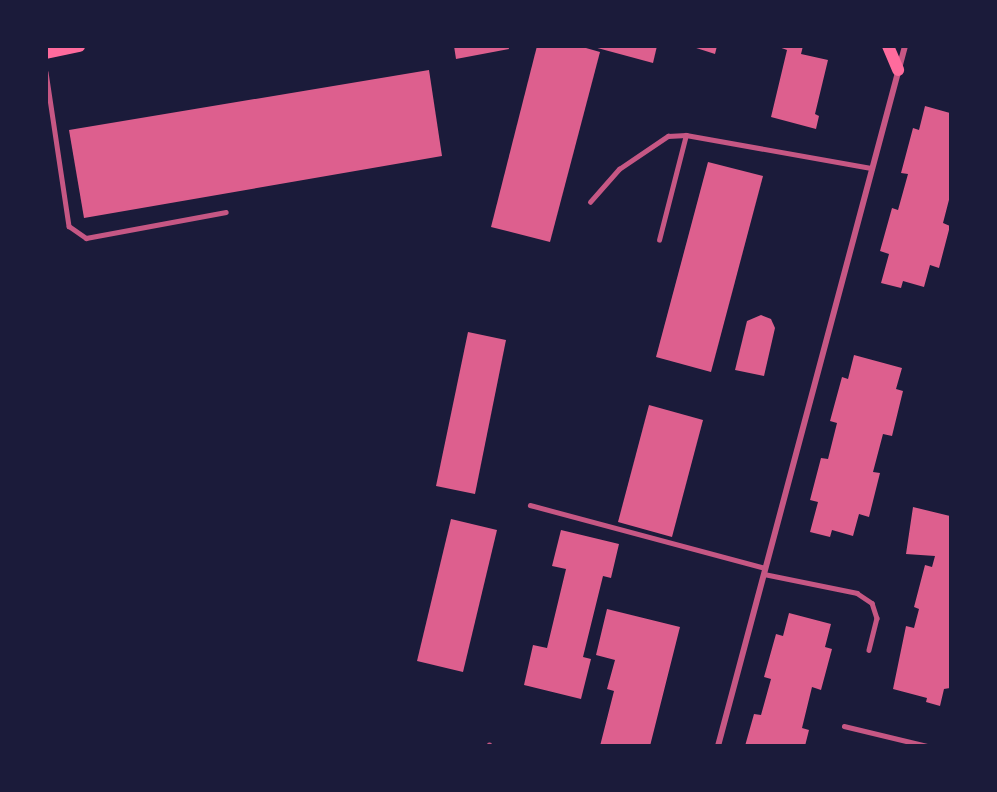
<!DOCTYPE html>
<html>
<head>
<meta charset="utf-8">
<style>
	body { margin:0 }
	#map { position:relative; width:997px; height:792px; overflow:hidden; background:#1b1b3a; font-family:"Varela Round",sans-serif }
	div>[style] { position:absolute }
	[style*='--x'] { left:calc(var(--x)*1px); top:calc(var(--y)*1px); width:calc(var(--w)*1px); rotate:calc(var(--a)*1deg) }
	.building>* { inset:0; background:#dd5f8e }
	.service>* { height:4.5px; margin:-2.25px; padding:0 2.25px; transform-origin:2.25px; border-radius:2.25px; background:#c65784 }
	.minor>* { height:6px; margin:-3px; padding:0 3px; transform-origin:3px; border-radius:3px; background:#c65784 }
	.secondary>* { height:12px; margin:-6px; padding:0 6px; transform-origin:6px; border-radius:6px; background:#ff6b9d }
	span { translate:-50% -50%; white-space:nowrap; text-align:center; line-height:1.15; -webkit-text-stroke:6px #1b1b3a; paint-order:stroke }
	.frame { position:absolute; inset:0; border:48px solid #1b1b3a; pointer-events:none }
</style>
</head>
<body>
<div id="map">
	<div class="building">
		<div style="clip-path:polygon(454px 46px,508px 46px,509px 49px,456px 59px)"></div>
		<div style="clip-path:polygon(537px 46px,579px 46px,600px 52px,550px 242px,491px 227px)"></div>
		<div style="clip-path:polygon(590px 46px,657px 46px,653px 63px)"></div>
		<div style="clip-path:polygon(690px 46px,717px 46px,715px 54px)"></div>
		<div style="clip-path:polygon(776px 46px,803px 46px,801px 54px,828px 60px,815px 114px,819px 116px,816px 129px,771px 117px,787px 50px)"></div>
		<div style="clip-path:polygon(429px 70px,442px 156px,84px 218px,69px 130px)"></div>
		<div style="clip-path:polygon(925px 106px,950px 113px,950px 196px,943px 223px,950px 226px,939px 268px,930px 265px,924px 287px,903px 281px,901px 288px,881px 283px,889px 254px,880px 251px,892px 208px,898px 210px,908px 174px,901px 173px,913px 128px,919px 130px)"></div>
		<div style="clip-path:polygon(708px 162px,763px 176px,711px 372px,656px 357px)"></div>
		<div style="clip-path:polygon(761px 315px,771px 319px,775px 328px,764px 376px,735px 370px,747px 321px)"></div>
		<div style="clip-path:polygon(468px 332px,506px 340px,475px 494px,436px 486px)"></div>
		<div style="clip-path:polygon(854px 355px,902px 368px,896px 389px,903px 391px,892px 436px,883px 434px,873px 472px,880px 473px,869px 517px,859px 514px,853px 536px,832px 530px,830px 537px,810px 532px,818px 502px,810px 500px,821px 458px,828px 459px,837px 423px,830px 421px,842px 377px,848px 379px)"></div>
		<div style="clip-path:polygon(649px 405px,703px 420px,672px 537px,618px 522px)"></div>
		<div style="clip-path:polygon(913px 507px,950px 516px,950px 688px,944px 689px,940px 706px,926px 702px,927px 698px,893px 689px,906px 626px,914px 628px,919px 609px,914px 607px,925px 565px,932px 567px,935px 556px,906px 554px)"></div>
		<div style="clip-path:polygon(451px 519px,497px 530px,463px 672px,417px 661px)"></div>
		<div style="clip-path:polygon(561px 530px,619px 544px,611px 578px,603px 576px,583px 657px,591px 659px,581px 699px,524px 685px,533px 645px,547px 648px,566px 569px,552px 566px)"></div>
		<div style="clip-path:polygon(607px 609px,680px 627px,650px 746px,600px 746px,614px 691px,607px 689px,615px 660px,596px 655px)"></div>
		<div style="clip-path:polygon(789px 613px,831px 624px,825px 647px,832px 649px,821px 690px,812px 687px,802px 728px,809px 730px,805px 746px,745px 746px,754px 714px,761px 715px,771px 679px,764px 677px,776px 634px,783px 636px)"></div>
	</div>
	<div class="service">
		<div style="--x:46;--y:72;--w:156;--a:81.5"></div>
		<div style="--x:69;--y:226;--w:21;--a:35"></div>
		<div style="--x:86;--y:238;--w:142;--a:-10.5"></div>
		<div style="--x:590;--y:202;--w:44;--a:-48.7"></div>
		<div style="--x:619;--y:169;--w:59;--a:-34"></div>
		<div style="--x:668;--y:136;--w:18;--a:-3"></div>
		<div style="--x:686;--y:135;--w:189;--a:10.1"></div>
		<div style="--x:659;--y:240;--w:108;--a:-75.6"></div>
		<div style="--x:530;--y:505;--w:243;--a:15"></div>
		<div style="--x:764;--y:574;--w:95;--a:11.5"></div>
		<div style="--x:857;--y:593;--w:18;--a:34"></div>
		<div style="--x:872;--y:603;--w:16;--a:72"></div>
		<div style="--x:877;--y:618;--w:33;--a:104"></div>
		<div style="--x:844;--y:726;--w:85;--a:13.5"></div>
		<div style="--x:489;--y:746;--w:1;--a:-90"></div>
	</div>
	<div class="minor">
		<div style="--x:718;--y:746;--w:725;--a:-75.04"></div>
	</div>
	<div class="secondary">
		<div style="--x:888;--y:46;--w:26;--a:67"></div>
		<div style="--x:46;--y:53;--w:34;--a:-12"></div>
	</div>
	<div class="frame"></div>
</div>
</body>
</html>
